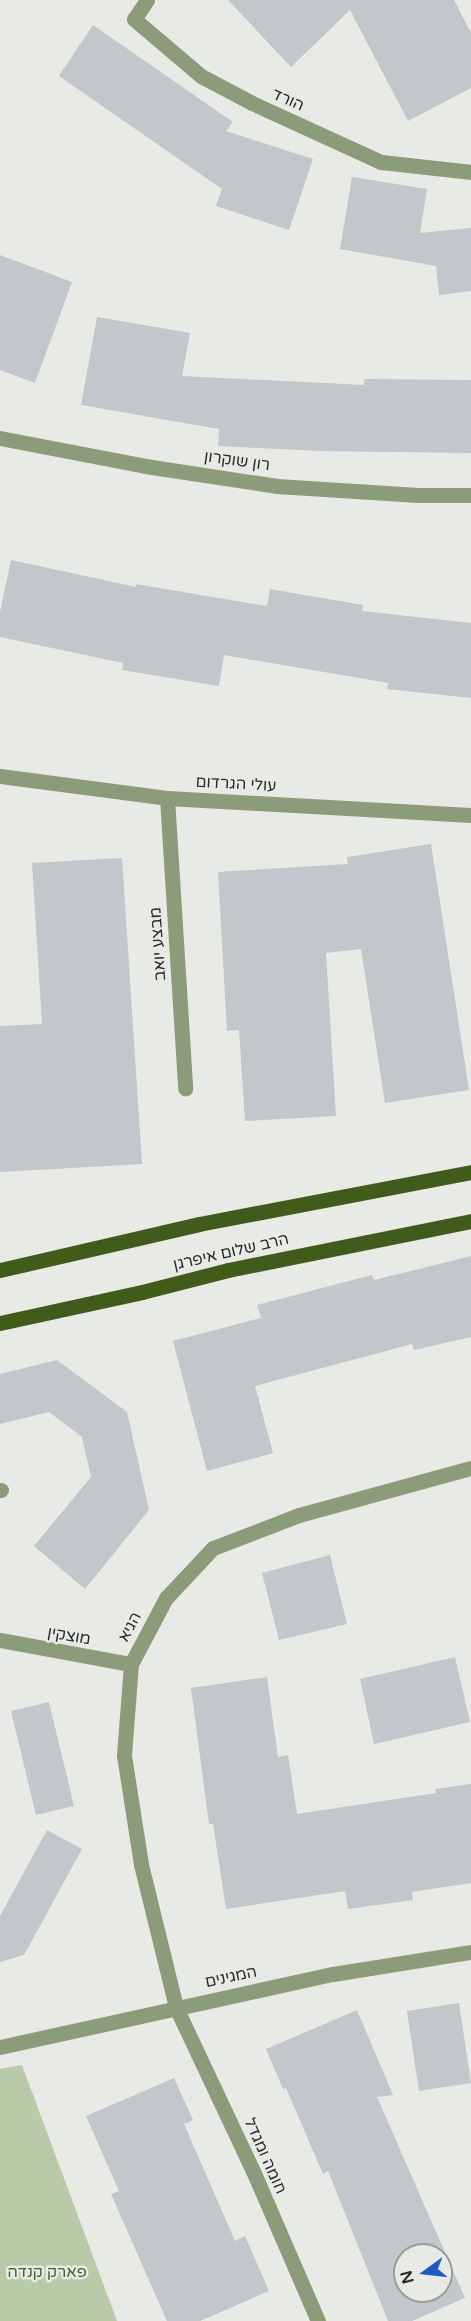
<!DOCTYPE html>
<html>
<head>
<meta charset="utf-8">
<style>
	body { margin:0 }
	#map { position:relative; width:471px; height:2321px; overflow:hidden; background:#e7eae5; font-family:"Varela Round","Noto Sans Hebrew",sans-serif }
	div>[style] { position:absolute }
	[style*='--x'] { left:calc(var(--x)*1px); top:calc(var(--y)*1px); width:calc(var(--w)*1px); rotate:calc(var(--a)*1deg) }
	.green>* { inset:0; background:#b9caa8 }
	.building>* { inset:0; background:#c3c6cb }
	.minor>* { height:15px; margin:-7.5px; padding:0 7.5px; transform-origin:7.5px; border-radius:7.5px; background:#8c9c7b }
	.major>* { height:15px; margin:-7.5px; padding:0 7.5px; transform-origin:7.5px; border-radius:7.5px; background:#415c1a }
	span { translate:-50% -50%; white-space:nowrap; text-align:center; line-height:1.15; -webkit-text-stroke:5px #e7eae5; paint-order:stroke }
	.street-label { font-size:16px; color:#292a28 }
	.park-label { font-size:16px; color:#48612a }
	.north { position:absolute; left:393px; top:2243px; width:60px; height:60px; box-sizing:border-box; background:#e7eae5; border:2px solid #9b9d99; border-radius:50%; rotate:255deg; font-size:16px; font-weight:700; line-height:24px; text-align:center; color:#292a28 }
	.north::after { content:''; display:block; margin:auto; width:21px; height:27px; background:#1f59c6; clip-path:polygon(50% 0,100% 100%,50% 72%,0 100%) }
</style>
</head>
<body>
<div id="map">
	<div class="green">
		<div style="clip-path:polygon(22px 2065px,117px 2321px,0 2321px,0 2069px)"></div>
	</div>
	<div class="building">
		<div style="clip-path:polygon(228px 0,454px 0,471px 33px,471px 88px,408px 121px,350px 10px,291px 67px)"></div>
		<div style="clip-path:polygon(93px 25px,233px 122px,226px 131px,313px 159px,289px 230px,216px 206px,222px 189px,59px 76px)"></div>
		<div style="clip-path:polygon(352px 177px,427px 189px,420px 233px,471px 228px,471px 291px,439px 295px,436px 266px,340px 249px)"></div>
		<div style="clip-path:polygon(0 255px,72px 282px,35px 383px,0 370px)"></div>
		<div style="clip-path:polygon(97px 317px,190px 333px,182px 376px,364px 385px,364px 379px,471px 380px,471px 453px,319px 451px,218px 446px,219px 429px,81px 405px)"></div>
		<div style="clip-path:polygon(11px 560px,136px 587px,136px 584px,267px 606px,270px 589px,363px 605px,362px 611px,471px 623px,471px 698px,387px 689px,388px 683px,224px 655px,219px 686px,122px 670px,123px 663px,0 637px,0 612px)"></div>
		<div style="clip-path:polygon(431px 844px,469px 1090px,385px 1103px,361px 949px,326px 953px,336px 1116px,245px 1121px,239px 1030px,227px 1031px,218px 872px,348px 864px,347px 857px)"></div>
		<div style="clip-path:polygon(122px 858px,142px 1164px,0 1172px,0 1026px,42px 1024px,32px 863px)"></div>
		<div style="clip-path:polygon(471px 1256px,471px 1337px,414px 1350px,412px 1344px,255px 1386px,273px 1453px,207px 1471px,173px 1341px,261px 1318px,257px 1305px,372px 1275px,374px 1280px)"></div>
		<div style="clip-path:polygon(57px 1360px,127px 1412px,149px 1510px,85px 1589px,34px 1546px,91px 1477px,82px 1437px,49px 1412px,0 1424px,0 1374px)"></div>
		<div style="clip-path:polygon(330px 1555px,347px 1624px,279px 1640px,262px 1573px)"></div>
		<div style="clip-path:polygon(455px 1657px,470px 1722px,374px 1744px,360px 1679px)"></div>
		<div style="clip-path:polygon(267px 1677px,278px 1757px,288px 1755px,297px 1814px,436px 1793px,435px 1789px,471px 1784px,471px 1883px,412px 1892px,413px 1900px,348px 1909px,345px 1891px,226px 1909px,213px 1824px,209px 1824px,191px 1688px)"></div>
		<div style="clip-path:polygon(49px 1702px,74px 1806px,36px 1815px,11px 1711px)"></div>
		<div style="clip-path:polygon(47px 1830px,82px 1849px,24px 1955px,0 1962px,0 1916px)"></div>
		<div style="clip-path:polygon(459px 2003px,471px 2083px,419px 2091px,407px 2011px)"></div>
		<div style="clip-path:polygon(evenodd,357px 2010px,393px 2095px,377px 2097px,465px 2298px,412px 2321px,388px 2321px,328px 2171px,323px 2174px,286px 2088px,283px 2089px,266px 2049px,357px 2010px,405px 2255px,441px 2255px,441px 2291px,405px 2291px,405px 2255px)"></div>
		<div style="clip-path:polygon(174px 2078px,193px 2120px,184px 2124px,235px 2241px,245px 2236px,269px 2291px,200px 2321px,167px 2321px,111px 2194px,119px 2191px,86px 2116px)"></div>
	</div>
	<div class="minor">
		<div style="--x:147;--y:0;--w:23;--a:124"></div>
		<div style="--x:134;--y:19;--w:88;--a:40.4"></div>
		<div style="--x:201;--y:76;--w:58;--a:27.9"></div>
		<div style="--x:252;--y:103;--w:142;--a:24.6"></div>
		<div style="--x:381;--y:162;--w:91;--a:6.3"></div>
		<div style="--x:0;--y:438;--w:148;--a:10.9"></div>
		<div style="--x:145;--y:466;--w:134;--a:8.6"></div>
		<div style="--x:277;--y:486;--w:141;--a:3.7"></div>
		<div style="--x:418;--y:495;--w:53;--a:0"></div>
		<div style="--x:0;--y:776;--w:168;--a:7.5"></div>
		<div style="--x:167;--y:798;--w:304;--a:3.2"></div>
		<div style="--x:167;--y:798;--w:291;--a:86.4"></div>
		<div style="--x:0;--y:1490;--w:1;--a:0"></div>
		<div style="--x:0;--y:1640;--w:133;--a:10.4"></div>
		<div style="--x:0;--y:2047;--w:341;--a:-12.4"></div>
		<div style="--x:333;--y:1974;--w:140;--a:-9.1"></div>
		<div style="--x:318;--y:2321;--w:163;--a:-113.4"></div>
		<div style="--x:253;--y:2171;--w:181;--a:-115.2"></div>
		<div style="--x:176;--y:2007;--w:147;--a:-103.8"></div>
		<div style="--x:141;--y:1864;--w:110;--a:-98.9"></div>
		<div style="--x:124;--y:1755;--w:91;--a:-85.6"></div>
		<div style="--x:131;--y:1664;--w:75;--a:-62.1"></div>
		<div style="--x:166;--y:1598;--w:69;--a:-46.8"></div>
		<div style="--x:213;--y:1548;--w:92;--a:-21"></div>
		<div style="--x:299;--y:1515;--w:178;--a:-15.3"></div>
	</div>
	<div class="major">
		<div style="--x:0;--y:1270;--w:204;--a:-13"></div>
		<div style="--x:199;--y:1224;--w:277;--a:-10.8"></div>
		<div style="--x:0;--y:1323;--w:145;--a:-12.3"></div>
		<div style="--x:142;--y:1292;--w:89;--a:-14.3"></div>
		<div style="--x:228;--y:1270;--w:248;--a:-11.4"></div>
	</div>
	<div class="street-label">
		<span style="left:288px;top:100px;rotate:24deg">הורד</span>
		<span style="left:237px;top:461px;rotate:8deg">רון שוקרון</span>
		<span style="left:236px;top:784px;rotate:3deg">עולי הגרדום</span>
		<span style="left:158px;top:944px;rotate:-94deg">מבצע יואב</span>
		<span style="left:231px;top:1252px;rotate:-13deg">הרב שלום איפרגן</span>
		<span style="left:130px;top:1627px;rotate:-62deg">הגיא</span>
		<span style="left:69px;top:1636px;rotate:10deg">מוצקין</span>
		<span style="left:231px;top:1977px;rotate:-12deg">המגינים</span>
		<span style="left:265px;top:2156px;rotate:66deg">חומה ומגדל</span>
	</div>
	<div class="park-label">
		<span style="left:47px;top:2272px">פארק קנדה</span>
	</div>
	<div class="north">N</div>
</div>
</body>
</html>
